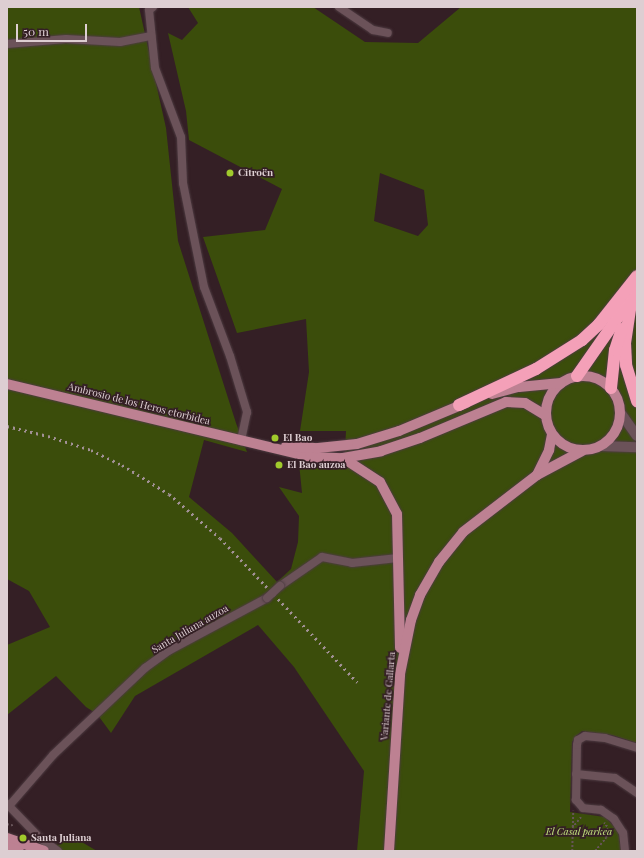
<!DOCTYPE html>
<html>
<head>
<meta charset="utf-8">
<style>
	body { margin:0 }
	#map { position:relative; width:644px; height:858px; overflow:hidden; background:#341f25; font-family:"Playfair Display",serif }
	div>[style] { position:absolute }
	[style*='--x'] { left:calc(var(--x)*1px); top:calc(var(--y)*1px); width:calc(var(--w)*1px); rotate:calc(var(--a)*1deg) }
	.green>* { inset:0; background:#3b4d0b }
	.path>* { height:1.5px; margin-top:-0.75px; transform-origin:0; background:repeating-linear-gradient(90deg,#675459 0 2px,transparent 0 4px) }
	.roads { filter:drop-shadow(0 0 1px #4d3b41) drop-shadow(0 0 1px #4d3b41) }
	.street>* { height:8px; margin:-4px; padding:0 4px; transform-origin:4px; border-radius:4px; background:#6b5259 }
	.secondary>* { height:10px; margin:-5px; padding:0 5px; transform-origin:5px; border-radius:5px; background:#6b5259 }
	.primary>* { height:10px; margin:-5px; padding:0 5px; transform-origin:5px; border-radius:5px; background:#bd8192 }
	.primary>.ring { margin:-5px; padding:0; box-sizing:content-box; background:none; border:10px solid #bd8192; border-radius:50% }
	.highway>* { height:12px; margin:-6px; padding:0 6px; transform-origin:6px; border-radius:6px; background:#f4a0b8 }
	.rail>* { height:3px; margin-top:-1.5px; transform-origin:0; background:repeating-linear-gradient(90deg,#a29196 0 2px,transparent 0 6px) }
	.bridges { filter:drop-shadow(0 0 1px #4d3b41) drop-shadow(0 0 1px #4d3b41) }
	.street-bridge>* { height:8px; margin:-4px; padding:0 4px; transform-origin:4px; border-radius:4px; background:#6b5259 }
	.dots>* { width:11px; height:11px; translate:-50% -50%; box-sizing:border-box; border:2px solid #341f25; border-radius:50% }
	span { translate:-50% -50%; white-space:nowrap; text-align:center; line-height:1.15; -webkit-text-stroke:3.5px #341f25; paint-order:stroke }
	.poi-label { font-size:10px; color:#ddced2; font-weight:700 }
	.left { translate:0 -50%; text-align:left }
	.street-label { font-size:10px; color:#ddced2 }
	.park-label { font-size:10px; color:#c3e47e; font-style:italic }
	.frame { position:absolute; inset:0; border:8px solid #ddced2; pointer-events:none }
	.scale { position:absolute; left:16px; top:24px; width:71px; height:18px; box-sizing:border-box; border:2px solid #ddced2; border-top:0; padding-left:5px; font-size:12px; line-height:14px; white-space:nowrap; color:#ddced2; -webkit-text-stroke:3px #341f25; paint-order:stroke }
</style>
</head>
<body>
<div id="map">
	<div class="green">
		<div style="clip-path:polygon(evenodd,7px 7px,139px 7px,166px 128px,178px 241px,236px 423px,247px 452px,204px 440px,189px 497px,232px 533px,277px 582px,291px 569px,298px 542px,299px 516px,279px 487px,302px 493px,299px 463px,344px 469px,346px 431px,300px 431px,309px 372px,306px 319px,237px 333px,203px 237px,265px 230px,282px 189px,189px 140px,186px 111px,168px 33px,182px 40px,198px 23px,188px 7px,313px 7px,365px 42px,418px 43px,461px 7px,637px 7px,637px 743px,612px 735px,582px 731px,576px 736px,572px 742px,570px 812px,605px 817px,618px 831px,621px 851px,357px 851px,364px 771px,294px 667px,258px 625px,135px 696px,111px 733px,97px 714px,86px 707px,56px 676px,7px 715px,7px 645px,50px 627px,29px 591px,7px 579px,7px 7px,380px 173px,424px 190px,428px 225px,418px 236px,374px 221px,380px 173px)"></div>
		<div style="clip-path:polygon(68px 834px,97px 851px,49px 851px)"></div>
	</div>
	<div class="path">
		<div style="--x:7;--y:824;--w:8;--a:14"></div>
		<div style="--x:572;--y:828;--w:14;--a:-51"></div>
		<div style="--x:572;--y:851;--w:40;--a:-88.6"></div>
		<div style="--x:595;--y:851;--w:17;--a:-50"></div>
		<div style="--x:606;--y:838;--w:11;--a:-85"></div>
		<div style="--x:607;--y:827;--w:5;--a:-127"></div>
	</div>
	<div class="roads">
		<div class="street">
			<div style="--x:153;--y:7;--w:5;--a:143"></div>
			<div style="--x:149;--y:10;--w:58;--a:84.1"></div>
			<div style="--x:155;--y:68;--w:74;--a:69.4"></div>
			<div style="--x:181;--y:137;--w:46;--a:87.5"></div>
			<div style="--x:183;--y:183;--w:106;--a:78.6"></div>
			<div style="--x:204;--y:287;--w:74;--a:69.4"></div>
			<div style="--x:230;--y:356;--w:59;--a:73.1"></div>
			<div style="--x:247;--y:412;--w:30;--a:102"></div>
			<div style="--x:339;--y:7;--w:41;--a:34.1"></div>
			<div style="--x:373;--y:30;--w:15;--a:11"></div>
			<div style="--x:7;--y:44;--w:59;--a:-4.8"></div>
			<div style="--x:66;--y:39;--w:54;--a:3.2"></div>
			<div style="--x:120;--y:42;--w:32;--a:-11"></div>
			<div style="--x:280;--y:586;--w:51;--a:-34.6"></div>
			<div style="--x:322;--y:557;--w:31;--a:11"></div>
			<div style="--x:352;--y:563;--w:46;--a:-6.2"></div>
			<div style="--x:576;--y:774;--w:39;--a:6"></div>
			<div style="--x:615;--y:778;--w:27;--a:34"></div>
			<div style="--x:7;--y:804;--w:47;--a:45.9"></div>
			<div style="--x:40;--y:838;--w:22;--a:36"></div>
			<div style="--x:9;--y:806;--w:67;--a:-49.2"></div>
			<div style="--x:53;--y:755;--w:127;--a:-43.4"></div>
			<div style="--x:145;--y:668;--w:31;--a:-36"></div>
			<div style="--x:170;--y:650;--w:110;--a:-28.2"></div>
			<div style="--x:625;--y:851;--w:18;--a:-96"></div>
			<div style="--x:623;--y:833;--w:17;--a:-123"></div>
			<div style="--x:614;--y:819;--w:16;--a:-145"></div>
			<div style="--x:601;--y:810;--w:18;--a:-174"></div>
			<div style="--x:583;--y:808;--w:11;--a:-131"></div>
			<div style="--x:576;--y:800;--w:55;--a:-89"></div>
			<div style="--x:577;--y:745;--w:5;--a:-79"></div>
			<div style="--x:578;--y:740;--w:8;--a:-30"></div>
			<div style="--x:585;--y:736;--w:20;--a:6"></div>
			<div style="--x:605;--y:738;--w:34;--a:17"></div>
		</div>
		<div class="secondary">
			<div style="--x:620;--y:412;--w:29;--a:55"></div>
			<div style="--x:601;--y:446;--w:36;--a:2"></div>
		</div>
		<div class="primary">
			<div class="ring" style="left:546px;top:376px;width:64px;height:64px"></div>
			<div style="--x:7;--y:384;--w:312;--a:13.5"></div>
			<div style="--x:310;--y:457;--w:33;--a:2"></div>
			<div style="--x:343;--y:458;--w:39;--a:-10"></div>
			<div style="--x:381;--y:451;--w:41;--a:-18.4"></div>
			<div style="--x:420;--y:438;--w:93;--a:-22.7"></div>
			<div style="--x:506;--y:402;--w:19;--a:3"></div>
			<div style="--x:525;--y:403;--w:23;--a:31"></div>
			<div style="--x:492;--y:394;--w:28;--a:-15"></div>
			<div style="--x:519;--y:387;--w:42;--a:-5.4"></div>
			<div style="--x:286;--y:446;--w:32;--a:4"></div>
			<div style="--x:318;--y:448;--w:39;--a:-6"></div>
			<div style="--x:357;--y:444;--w:44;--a:-17.2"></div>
			<div style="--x:399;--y:431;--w:73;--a:-22.7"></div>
			<div style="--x:343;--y:458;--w:44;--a:33"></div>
			<div style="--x:380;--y:482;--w:36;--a:62"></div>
			<div style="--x:397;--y:514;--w:134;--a:88.7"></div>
			<div style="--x:537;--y:475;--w:28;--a:-64"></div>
			<div style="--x:549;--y:450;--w:15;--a:-79"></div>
			<div style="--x:7;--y:838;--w:39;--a:19"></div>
			<div style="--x:7;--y:846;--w:13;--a:23"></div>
			<div style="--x:389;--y:851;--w:177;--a:-86.4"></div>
			<div style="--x:400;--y:674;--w:55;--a:-78.5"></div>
			<div style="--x:411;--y:620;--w:27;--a:-70"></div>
			<div style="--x:420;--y:595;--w:38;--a:-60"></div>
			<div style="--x:439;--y:562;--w:38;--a:-51"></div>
			<div style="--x:463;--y:532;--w:93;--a:-37.6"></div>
			<div style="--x:537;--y:475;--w:51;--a:-28.1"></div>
		</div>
		<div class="highway">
			<div style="--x:631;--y:303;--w:40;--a:98.5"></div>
			<div style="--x:625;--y:343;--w:22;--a:87"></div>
			<div style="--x:626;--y:365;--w:38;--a:73"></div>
			<div style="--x:577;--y:376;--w:105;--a:-55.1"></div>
			<div style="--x:611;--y:388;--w:38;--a:-84"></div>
			<div style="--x:615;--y:350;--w:22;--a:-72"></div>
			<div style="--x:459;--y:405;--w:85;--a:-25.1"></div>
			<div style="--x:536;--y:369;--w:54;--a:-32.2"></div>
			<div style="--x:582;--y:340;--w:23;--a:-43"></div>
			<div style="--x:599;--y:324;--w:61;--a:-51.6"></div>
		</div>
	</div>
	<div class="rail">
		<div style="--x:7;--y:426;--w:42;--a:13.7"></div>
		<div style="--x:48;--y:436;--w:45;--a:18"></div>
		<div style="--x:91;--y:450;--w:34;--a:26"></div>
		<div style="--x:122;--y:465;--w:55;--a:31.7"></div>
		<div style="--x:169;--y:494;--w:67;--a:40.8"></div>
		<div style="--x:220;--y:538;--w:199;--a:46.4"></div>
	</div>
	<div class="bridges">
		<div class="street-bridge">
			<div style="--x:267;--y:598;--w:18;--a:-43"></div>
		</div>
	</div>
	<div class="dots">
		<div style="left:230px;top:173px;background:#a0ca2c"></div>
		<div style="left:275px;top:438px;background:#a0ca2c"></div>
		<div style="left:279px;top:465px;background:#a0ca2c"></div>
		<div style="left:23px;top:838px;background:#a0ca2c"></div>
	</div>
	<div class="poi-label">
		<span class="left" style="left:238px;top:173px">Citroën</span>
		<span class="left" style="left:283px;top:438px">El Bao</span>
		<span class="left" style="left:287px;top:465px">El Bao auzoa</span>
		<span class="left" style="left:31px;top:838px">Santa Juliana</span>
	</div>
	<div class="street-label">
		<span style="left:139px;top:404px;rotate:14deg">Ambrosio de los Heros etorbidea</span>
		<span style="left:190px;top:629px;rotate:-30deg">Santa Juliana auzoa</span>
		<span style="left:388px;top:696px;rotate:-85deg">Variante de Gallarta</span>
	</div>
	<div class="park-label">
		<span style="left:579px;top:832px">El Casal parkea</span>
	</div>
	<div class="frame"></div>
	<div class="scale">50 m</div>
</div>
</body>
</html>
